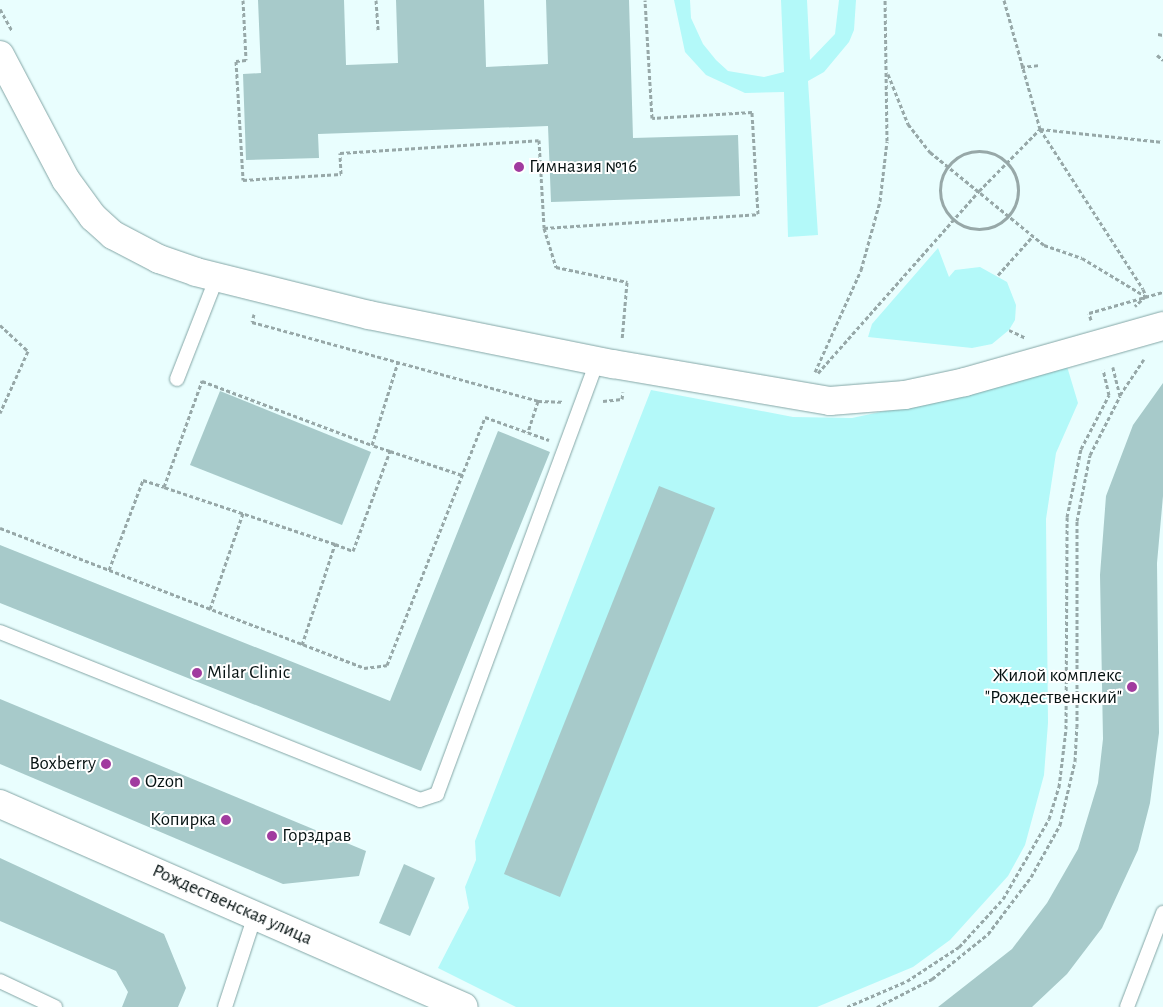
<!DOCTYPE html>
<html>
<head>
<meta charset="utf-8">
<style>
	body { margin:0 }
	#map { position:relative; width:1163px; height:1007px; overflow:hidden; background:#e9fefe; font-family:"Alegreya Sans",sans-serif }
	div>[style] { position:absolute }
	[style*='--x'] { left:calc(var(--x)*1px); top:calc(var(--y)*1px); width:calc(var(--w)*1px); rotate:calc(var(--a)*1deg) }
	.green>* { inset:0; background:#b3f9f9 }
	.building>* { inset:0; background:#a7caca }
	.path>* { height:3px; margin-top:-1.5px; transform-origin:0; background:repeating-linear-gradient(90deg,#97a8a8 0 4px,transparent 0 6.5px) }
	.path>.ring { margin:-1.5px; padding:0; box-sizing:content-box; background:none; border:3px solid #97a8a8; border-radius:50% }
	.roads { filter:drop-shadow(0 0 1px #84a6a6) drop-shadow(0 0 1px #84a6a6) }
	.lane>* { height:14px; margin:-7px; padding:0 7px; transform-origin:7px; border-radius:7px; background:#fff }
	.street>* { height:28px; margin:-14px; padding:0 14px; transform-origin:14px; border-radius:14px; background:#fff }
	.dots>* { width:14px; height:14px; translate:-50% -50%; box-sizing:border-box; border:2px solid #fff; border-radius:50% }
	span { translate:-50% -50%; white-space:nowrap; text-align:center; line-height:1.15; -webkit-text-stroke:4px #fff; paint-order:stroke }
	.poi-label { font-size:19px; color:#061212 }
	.left { translate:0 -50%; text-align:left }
	.right { translate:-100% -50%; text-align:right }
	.street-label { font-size:19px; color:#061212 }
</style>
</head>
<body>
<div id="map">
	<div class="green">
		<div style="clip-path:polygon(674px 0,690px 0,691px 18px,703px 44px,716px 60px,728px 71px,764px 77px,784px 72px,781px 0,807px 0,810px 60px,835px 34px,839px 0,856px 0,854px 30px,849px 42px,824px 72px,808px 81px,818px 235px,788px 237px,784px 92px,745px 93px,706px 75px,685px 52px)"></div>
		<div style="clip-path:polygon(938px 248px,949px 277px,955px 270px,980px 267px,1007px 282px,1016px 305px,1015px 320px,1009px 330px,992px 344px,972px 348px,868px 337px,872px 324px)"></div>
		<div style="clip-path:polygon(1066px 363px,1078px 403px,1056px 453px,1046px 519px,1048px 723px,1044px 775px,1025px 845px,1008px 876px,950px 940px,913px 967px,817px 1007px,516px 1007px,438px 968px,469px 908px,465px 887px,476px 860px,475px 841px,651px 390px,793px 417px,852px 418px,960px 395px)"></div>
	</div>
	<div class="building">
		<div style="clip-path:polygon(258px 0,344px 0,346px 65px,398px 63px,396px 0,484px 0,486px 67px,548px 64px,546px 0,629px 0,633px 138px,738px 135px,740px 196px,551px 202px,548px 126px,318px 134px,319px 158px,246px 160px,243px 74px,261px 73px)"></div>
		<div style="clip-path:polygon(1163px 383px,1163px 496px,1157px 563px,1159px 733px,1150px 803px,1138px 850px,1102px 928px,1067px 974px,1032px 1007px,938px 1007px,1012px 949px,1047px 903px,1078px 849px,1098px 783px,1103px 739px,1100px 575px,1106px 496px,1133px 425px)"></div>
		<div style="clip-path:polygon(220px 391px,371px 452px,342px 525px,190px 465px)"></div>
		<div style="clip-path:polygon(498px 431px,550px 452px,421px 771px,0 603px,0 545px,390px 701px)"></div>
		<div style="clip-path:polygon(659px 486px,715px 508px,560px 897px,504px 874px)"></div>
		<div style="clip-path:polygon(0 699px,366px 851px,359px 876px,283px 884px,0 764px)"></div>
		<div style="clip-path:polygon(0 858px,164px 934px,186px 988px,178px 1007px,122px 1007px,128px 992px,116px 971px,0 921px)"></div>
		<div style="clip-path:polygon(404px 864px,435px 878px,410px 936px,379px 923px)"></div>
	</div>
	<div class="path">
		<div style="--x:243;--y:0;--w:60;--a:87.1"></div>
		<div style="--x:246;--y:60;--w:10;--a:174"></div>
		<div style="--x:236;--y:61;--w:119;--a:86.6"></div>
		<div style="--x:243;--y:180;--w:98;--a:-3.5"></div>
		<div style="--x:341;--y:174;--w:21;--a:-93"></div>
		<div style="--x:340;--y:153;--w:199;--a:-3.7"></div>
		<div style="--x:539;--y:140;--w:88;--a:86.7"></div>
		<div style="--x:544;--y:228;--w:214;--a:-3.7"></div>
		<div style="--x:758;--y:214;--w:102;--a:-93.4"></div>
		<div style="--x:752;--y:112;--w:100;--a:176.6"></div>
		<div style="--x:652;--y:118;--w:118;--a:-93.4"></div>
		<div style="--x:376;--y:0;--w:30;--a:86"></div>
		<div style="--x:1004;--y:0;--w:134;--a:74.4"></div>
		<div style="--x:1040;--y:129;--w:190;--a:57.2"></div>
		<div style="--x:1143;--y:289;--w:8;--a:67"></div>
		<div style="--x:1146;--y:296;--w:15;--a:138"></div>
		<div style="--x:0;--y:9;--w:25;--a:61"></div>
		<div style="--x:1158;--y:34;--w:5;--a:11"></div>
		<div style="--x:1157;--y:55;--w:8;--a:40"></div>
		<div style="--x:1021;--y:67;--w:18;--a:-6"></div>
		<div style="--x:888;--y:74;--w:54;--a:68.2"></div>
		<div style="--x:908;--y:124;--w:36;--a:52"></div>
		<div style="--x:930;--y:152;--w:147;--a:39.2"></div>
		<div style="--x:1044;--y:245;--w:40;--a:18.9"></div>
		<div style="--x:1082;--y:258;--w:74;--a:31.1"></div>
		<div class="ring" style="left:940px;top:151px;width:75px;height:75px"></div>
		<div style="--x:544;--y:228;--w:41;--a:72.9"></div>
		<div style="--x:556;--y:267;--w:73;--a:11.9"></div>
		<div style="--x:627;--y:282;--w:58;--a:94.9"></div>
		<div style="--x:998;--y:275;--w:51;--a:-48.2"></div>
		<div style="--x:254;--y:314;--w:8;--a:104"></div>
		<div style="--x:252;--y:322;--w:297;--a:15.4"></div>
		<div style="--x:538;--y:401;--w:33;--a:108"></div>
		<div style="--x:1091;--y:320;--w:7;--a:-106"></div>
		<div style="--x:1089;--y:313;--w:77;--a:-15.8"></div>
		<div style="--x:0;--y:325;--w:38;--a:43"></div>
		<div style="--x:28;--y:351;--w:68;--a:114.3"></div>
		<div style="--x:1009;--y:330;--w:19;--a:25"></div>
		<div style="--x:815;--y:372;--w:112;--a:-65.7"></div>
		<div style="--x:861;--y:270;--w:72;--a:-74.6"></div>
		<div style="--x:880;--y:201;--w:60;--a:-83.3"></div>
		<div style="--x:887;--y:141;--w:141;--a:-90.8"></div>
		<div style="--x:818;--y:373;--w:243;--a:-48.5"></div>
		<div style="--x:979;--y:191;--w:87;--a:-45.5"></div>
		<div style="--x:1040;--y:129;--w:124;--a:6"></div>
		<div style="--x:1120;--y:395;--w:43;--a:-56.3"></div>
		<div style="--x:538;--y:401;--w:24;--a:2"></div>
		<div style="--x:603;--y:401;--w:19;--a:-6"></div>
		<div style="--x:622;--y:399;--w:7;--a:-82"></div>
		<div style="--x:390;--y:451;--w:76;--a:18.4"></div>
		<div style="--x:0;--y:528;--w:390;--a:21"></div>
		<div style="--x:364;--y:668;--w:23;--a:-7"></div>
		<div style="--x:387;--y:665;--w:267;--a:-68.4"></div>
		<div style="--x:485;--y:417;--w:68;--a:19.8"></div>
		<div style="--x:335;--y:544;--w:180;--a:-161.6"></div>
		<div style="--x:164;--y:487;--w:113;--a:-70.3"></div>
		<div style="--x:202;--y:381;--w:182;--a:20.6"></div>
		<div style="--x:109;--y:570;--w:96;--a:-69.3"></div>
		<div style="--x:143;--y:480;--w:22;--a:18"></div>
		<div style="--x:210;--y:609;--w:102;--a:-71"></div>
		<div style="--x:302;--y:645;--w:106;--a:-71.9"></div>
		<div style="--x:335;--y:544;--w:19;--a:21"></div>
		<div style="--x:353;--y:551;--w:107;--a:-69.7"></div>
		<div style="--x:390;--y:451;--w:19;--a:-162"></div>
		<div style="--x:372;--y:445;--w:87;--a:-72.6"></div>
		<div style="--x:847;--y:1007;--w:65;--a:-23.4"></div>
		<div style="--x:907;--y:981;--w:62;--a:-33.2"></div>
		<div style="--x:959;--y:947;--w:65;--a:-47.5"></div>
		<div style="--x:1003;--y:899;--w:92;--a:-60.1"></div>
		<div style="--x:1049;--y:819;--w:34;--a:-73"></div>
		<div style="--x:1059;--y:787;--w:58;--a:-83.1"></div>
		<div style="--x:1066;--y:729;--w:212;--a:-89.7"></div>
		<div style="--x:1067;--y:517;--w:69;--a:-78.4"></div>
		<div style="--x:1081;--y:449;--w:61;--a:-62.6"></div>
		<div style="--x:1109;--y:395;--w:26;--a:-103"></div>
		<div style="--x:877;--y:1007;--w:62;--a:-27"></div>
		<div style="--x:932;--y:979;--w:72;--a:-38.8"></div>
		<div style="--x:988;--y:934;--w:71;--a:-53"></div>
		<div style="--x:1031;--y:877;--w:60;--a:-60.9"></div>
		<div style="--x:1060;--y:825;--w:66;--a:-76.8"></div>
		<div style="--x:1075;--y:761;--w:34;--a:-87"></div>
		<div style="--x:1077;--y:727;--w:206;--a:-90"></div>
		<div style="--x:1077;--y:521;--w:67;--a:-78.9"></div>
		<div style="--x:1090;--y:455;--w:66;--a:-63"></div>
		<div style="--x:1120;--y:396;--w:30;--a:-104"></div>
	</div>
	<div class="roads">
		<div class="lane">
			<div style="--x:177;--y:379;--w:110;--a:-68.6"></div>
			<div style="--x:0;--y:632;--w:452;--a:21.8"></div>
			<div style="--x:420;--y:800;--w:18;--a:-19"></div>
			<div style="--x:437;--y:794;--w:462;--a:-69.7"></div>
			<div style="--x:0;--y:981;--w:61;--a:25.3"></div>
			<div style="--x:225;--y:1007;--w:97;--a:-71.9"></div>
			<div style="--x:1127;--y:1007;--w:101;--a:-69"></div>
		</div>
		<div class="street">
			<div style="--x:0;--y:55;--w:141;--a:62.2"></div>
			<div style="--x:66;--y:180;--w:46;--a:53.9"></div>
			<div style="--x:93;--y:217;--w:27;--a:42"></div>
			<div style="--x:113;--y:235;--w:52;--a:27.6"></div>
			<div style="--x:159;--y:259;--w:39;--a:19"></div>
			<div style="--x:196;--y:272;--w:178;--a:14"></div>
			<div style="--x:369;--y:315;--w:249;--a:11.4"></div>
			<div style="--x:613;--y:364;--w:220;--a:9.7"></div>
			<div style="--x:830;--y:401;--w:75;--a:-4.6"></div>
			<div style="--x:905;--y:395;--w:61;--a:-12.2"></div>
			<div style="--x:965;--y:382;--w:206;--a:-15.8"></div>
			<div style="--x:0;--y:804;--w:506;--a:23.63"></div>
		</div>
	</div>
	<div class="dots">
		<div style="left:519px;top:167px;background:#a13b9f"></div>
		<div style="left:197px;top:673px;background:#a13b9f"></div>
		<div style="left:1132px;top:687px;background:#a13b9f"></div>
		<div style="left:106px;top:764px;background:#a13b9f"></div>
		<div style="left:135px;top:782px;background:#a13b9f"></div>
		<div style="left:226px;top:820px;background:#a13b9f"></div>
		<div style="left:272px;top:836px;background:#a13b9f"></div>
	</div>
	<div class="poi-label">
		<span class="left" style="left:529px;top:167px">Гимназия №16</span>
		<span class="left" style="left:207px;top:673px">Milar Clinic</span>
		<span class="right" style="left:1122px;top:687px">Жилой комплекс<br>"Рождественский"</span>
		<span class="right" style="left:96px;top:764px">Boxberry</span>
		<span class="left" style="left:145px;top:782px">Ozon</span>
		<span class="right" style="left:216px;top:820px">Копирка</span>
		<span class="left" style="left:282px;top:836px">Горздрав</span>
	</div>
	<div class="street-label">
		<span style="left:232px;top:905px;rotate:24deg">Рождественская улица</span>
	</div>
</div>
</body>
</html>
